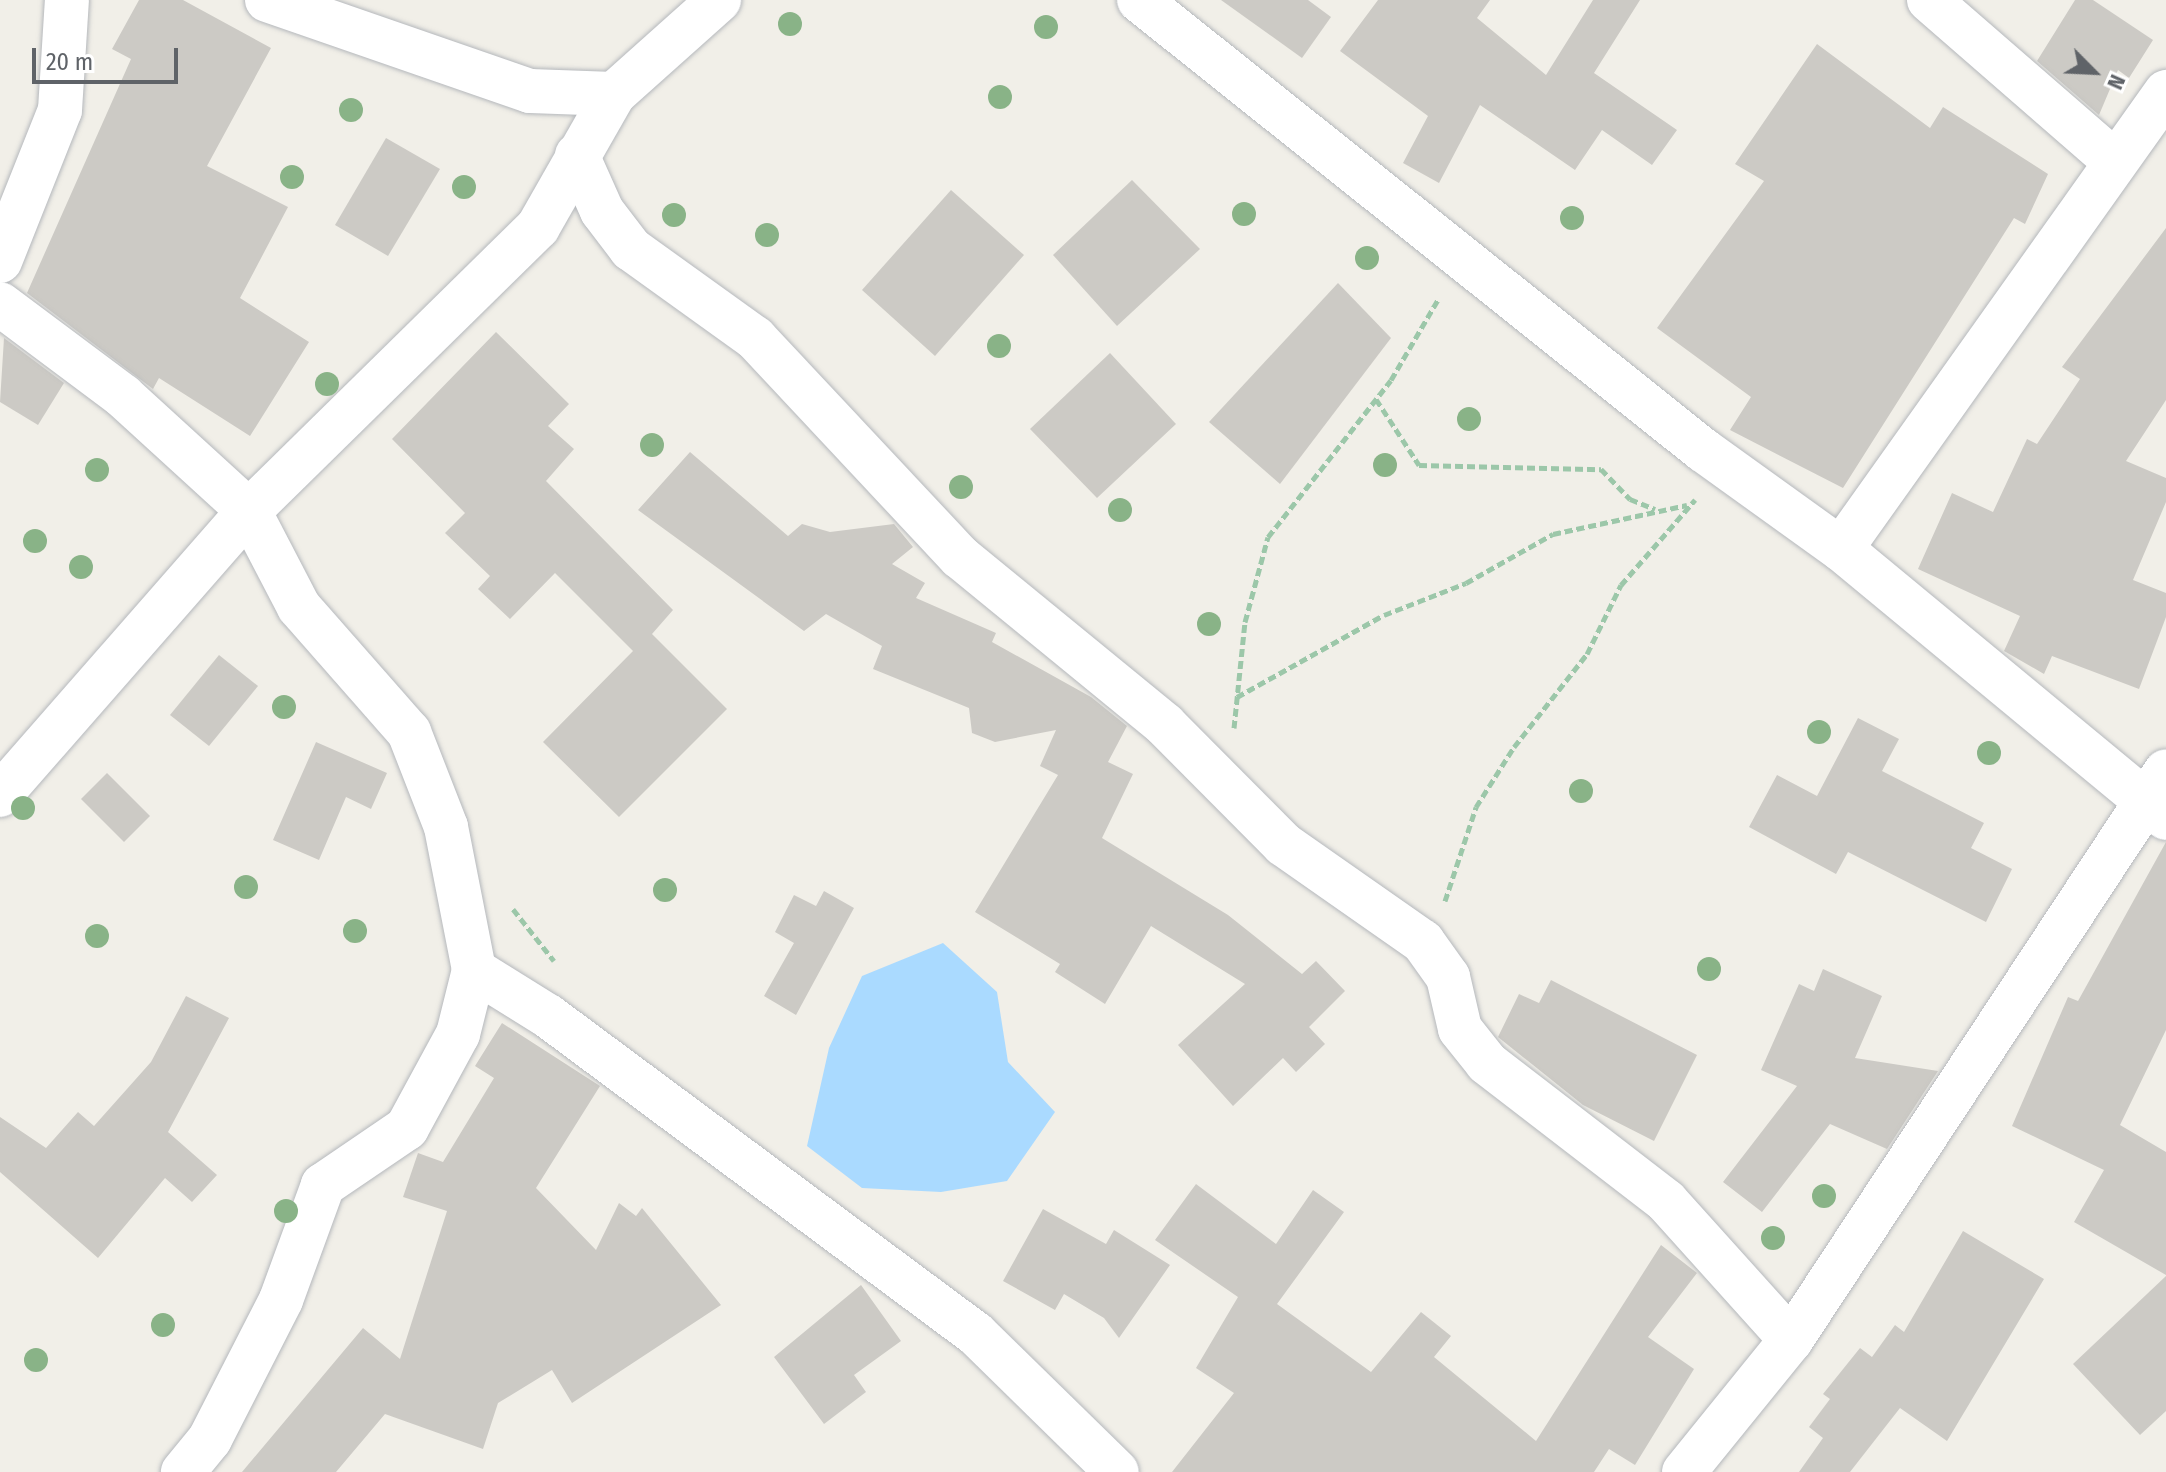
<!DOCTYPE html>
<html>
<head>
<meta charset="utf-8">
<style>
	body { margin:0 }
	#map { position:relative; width:2166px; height:1472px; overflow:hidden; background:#f1efe8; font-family:"Fira Sans Condensed",sans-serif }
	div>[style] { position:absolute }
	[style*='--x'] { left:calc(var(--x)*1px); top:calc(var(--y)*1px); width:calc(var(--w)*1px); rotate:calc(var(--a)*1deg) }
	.water>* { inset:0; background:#aadaff }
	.building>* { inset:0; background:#cccac5 }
	.path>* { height:5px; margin-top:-2.5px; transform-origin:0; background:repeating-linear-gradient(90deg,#9cc7a9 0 8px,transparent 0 12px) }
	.roads { filter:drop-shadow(0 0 2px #b5b8bc) drop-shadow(0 0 2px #b5b8bc) }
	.minor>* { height:44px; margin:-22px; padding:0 22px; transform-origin:22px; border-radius:22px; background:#fff }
	.trees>* { width:24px; height:24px; margin:-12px; border-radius:50%; background:#89b387 }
	span { translate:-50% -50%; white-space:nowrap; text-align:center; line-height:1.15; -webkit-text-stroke:6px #fff; paint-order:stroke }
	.north { position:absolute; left:2054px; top:32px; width:80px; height:80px; -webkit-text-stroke:6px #fff; paint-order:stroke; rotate:114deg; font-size:22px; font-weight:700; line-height:32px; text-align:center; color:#5f6368 }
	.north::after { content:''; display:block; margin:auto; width:28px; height:36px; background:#5f6368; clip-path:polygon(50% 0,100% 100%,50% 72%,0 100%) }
	.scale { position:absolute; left:32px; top:48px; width:146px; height:36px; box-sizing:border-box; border:4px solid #5f6368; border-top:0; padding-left:10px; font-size:24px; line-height:28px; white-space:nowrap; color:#5f6368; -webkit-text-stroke:6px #fff; paint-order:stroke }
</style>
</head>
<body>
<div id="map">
	<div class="water">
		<div style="clip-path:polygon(943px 943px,997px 992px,1008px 1062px,1055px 1112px,1007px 1181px,941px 1192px,862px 1188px,807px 1146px,829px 1048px,862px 976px)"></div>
	</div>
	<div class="building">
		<div style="clip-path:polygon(139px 0,183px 0,271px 48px,207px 166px,288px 207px,240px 298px,309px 342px,250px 436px,159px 378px,153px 389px,27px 293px,131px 59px,112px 49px)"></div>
		<div style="clip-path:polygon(1221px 0,1308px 0,1331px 17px,1302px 58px)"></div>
		<div style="clip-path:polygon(1378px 0,1490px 0,1477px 18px,1546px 75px,1593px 0,1640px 0,1594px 73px,1677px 130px,1652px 165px,1602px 130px,1575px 170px,1480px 105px,1439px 183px,1403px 163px,1428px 116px,1340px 51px)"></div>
		<div style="clip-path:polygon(2075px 0,2093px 0,2153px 40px,2129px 78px,2118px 70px,2099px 115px,2037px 61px)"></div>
		<div style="clip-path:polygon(1817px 44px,1930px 128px,1943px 107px,2048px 174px,2025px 224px,2014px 218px,1843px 488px,1730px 430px,1751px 397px,1657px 328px,1764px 181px,1735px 164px)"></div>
		<div style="clip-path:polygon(386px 138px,440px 169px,388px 256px,335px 225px)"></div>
		<div style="clip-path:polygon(1132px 180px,1200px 249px,1117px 326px,1053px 255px)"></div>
		<div style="clip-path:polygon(951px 190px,1024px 255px,935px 356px,862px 290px)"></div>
		<div style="clip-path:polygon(2166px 228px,2166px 400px,2126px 461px,2166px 478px,2166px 502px,2133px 580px,2166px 593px,2166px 617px,2139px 689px,2052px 656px,2044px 674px,2004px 651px,2020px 616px,1918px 569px,1952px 493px,1993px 512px,2027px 439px,2037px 444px,2080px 379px,2062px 367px)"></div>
		<div style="clip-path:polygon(1338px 283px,1391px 338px,1280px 484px,1209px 422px)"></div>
		<div style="clip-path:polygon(496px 332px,569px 404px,548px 426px,574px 449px,546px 481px,673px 610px,652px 634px,727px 709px,619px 817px,543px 742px,633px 651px,555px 573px,510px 619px,478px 589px,490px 576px,445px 533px,465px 513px,392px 439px)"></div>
		<div style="clip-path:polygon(4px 338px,64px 383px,38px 425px,0 402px)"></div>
		<div style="clip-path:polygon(1110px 353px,1176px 424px,1097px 498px,1030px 429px)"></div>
		<div style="clip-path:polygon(690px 452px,788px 536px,802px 524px,830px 532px,894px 524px,913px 547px,892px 564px,925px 583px,916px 598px,996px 633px,992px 642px,1091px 697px,1127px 726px,1108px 762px,1133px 774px,1102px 838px,1228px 915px,1302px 974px,1316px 961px,1345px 991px,1309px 1027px,1325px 1044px,1296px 1072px,1283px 1058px,1233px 1106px,1178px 1045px,1245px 984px,1151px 926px,1105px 1004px,1055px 972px,1060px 964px,975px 912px,1058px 775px,1040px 766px,1056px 730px,995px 742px,972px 733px,969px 708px,873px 669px,882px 646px,826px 614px,804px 631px,638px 510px)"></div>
		<div style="clip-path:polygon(219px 655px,258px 686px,209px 746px,170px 715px)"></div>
		<div style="clip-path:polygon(1858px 718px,1899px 739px,1882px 771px,1984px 823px,1971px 848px,2012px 869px,1986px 922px,1848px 852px,1836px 874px,1749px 827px,1777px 775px,1817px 796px)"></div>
		<div style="clip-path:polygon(316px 742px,387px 773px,371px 809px,346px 797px,319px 860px,273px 840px)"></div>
		<div style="clip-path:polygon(107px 773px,150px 816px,124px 842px,81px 799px)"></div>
		<div style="clip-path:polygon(2166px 842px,2166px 1030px,2120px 1125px,2166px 1152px,2166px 1275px,2074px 1222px,2104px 1170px,2012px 1126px,2068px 997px,2078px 1001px)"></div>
		<div style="clip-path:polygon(824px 891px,854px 908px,796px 1015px,764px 996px,794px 943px,775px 932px,794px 895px,816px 906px)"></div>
		<div style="clip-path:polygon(1823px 969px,1882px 996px,1855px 1058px,1938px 1071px,1887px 1149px,1830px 1124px,1762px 1212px,1723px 1182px,1797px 1086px,1761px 1070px,1799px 984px,1814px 991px)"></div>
		<div style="clip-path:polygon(1551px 980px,1697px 1055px,1654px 1141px,1583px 1105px,1498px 1037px,1519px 994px,1539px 1003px)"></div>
		<div style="clip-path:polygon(186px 996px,229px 1018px,168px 1132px,217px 1175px,192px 1202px,165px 1178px,98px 1258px,0 1172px,0 1117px,46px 1148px,78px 1112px,94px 1126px,151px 1062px)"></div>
		<div style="clip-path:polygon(502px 1023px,600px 1086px,536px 1188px,596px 1250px,619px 1203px,636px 1216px,642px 1208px,721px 1305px,572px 1403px,552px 1370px,498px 1403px,483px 1449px,385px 1414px,336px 1472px,242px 1472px,363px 1328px,400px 1359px,447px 1211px,403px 1197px,418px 1153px,443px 1162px,494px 1078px,475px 1066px)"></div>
		<div style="clip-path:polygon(1196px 1184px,1276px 1244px,1313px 1190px,1344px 1212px,1277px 1304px,1371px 1372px,1421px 1312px,1451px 1336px,1434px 1357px,1536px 1441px,1661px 1245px,1697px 1273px,1648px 1337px,1694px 1369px,1635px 1465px,1609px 1449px,1594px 1472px,1172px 1472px,1234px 1393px,1196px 1368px,1238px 1297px,1155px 1240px)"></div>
		<div style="clip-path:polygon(1043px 1209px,1106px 1244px,1114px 1230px,1170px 1265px,1119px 1338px,1104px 1318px,1064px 1294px,1055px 1310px,1003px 1281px)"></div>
		<div style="clip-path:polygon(1963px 1231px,2044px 1279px,1947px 1441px,1900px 1408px,1850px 1472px,1799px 1472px,1823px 1438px,1809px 1427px,1830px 1399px,1823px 1394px,1860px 1348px,1872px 1357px,1895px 1325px,1904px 1332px)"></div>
		<div style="clip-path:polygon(2166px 1276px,2166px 1411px,2140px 1435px,2073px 1364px)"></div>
		<div style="clip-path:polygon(861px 1285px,901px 1341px,854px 1375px,866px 1392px,824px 1424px,774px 1357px)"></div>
	</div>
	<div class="path">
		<div style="--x:1376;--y:399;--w:79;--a:56.9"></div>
		<div style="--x:1419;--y:465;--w:182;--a:1.3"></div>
		<div style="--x:1601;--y:469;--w:42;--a:46"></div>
		<div style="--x:1630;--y:499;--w:27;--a:22"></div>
		<div style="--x:1237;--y:697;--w:168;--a:-29.2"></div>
		<div style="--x:1384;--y:615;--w:88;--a:-21.3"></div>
		<div style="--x:1466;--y:583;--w:100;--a:-29.4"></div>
		<div style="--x:1553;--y:534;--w:137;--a:-12.2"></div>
		<div style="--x:1234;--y:728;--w:107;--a:-84.1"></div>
		<div style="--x:1245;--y:622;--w:88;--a:-74.9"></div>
		<div style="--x:1268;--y:537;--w:199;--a:-51.9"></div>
		<div style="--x:1391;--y:380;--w:95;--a:-59.7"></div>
		<div style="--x:1445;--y:901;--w:99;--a:-71.7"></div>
		<div style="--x:1476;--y:807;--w:71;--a:-57.7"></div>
		<div style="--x:1514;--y:747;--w:118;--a:-51.9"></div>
		<div style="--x:1587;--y:654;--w:77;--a:-63.8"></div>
		<div style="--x:1621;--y:585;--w:113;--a:-49"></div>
		<div style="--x:513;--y:909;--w:66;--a:51.7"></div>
	</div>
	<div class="roads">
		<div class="minor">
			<div style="--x:267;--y:0;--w:278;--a:19.1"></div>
			<div style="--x:530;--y:91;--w:84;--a:2"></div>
			<div style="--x:1139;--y:0;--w:722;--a:38.59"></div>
			<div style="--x:1703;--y:450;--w:170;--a:35.7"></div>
			<div style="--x:1841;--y:549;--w:422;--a:39.6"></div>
			<div style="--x:1929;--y:0;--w:244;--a:41"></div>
			<div style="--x:577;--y:155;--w:61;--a:65.9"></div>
			<div style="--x:602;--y:211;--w:48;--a:52.7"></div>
			<div style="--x:631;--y:249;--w:153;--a:35.7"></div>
			<div style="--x:755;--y:338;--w:300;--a:46.9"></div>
			<div style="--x:960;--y:557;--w:265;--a:39.3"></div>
			<div style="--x:1165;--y:725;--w:168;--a:45.2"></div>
			<div style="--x:1283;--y:844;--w:171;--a:35"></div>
			<div style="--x:1423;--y:942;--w:43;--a:54.5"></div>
			<div style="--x:1448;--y:977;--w:53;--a:77"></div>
			<div style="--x:1460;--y:1029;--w:43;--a:51.5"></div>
			<div style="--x:1487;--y:1063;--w:226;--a:37.6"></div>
			<div style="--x:1666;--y:1201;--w:187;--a:48"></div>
			<div style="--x:0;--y:261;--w:162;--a:-68.3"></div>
			<div style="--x:60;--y:110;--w:110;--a:-86.4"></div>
			<div style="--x:0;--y:304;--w:154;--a:36.8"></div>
			<div style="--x:123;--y:396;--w:171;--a:42.4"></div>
			<div style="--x:249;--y:511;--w:108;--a:62.5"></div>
			<div style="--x:299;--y:607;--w:167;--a:48.7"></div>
			<div style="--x:409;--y:732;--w:102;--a:68.7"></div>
			<div style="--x:446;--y:827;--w:146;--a:78.9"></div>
			<div style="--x:474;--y:970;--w:66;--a:104"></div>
			<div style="--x:458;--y:1034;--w:107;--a:118.5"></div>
			<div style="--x:407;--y:1128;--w:102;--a:145.8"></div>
			<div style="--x:323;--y:1185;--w:122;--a:110.1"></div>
			<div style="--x:281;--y:1300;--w:156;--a:117.1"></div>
			<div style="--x:210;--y:1439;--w:43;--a:129.3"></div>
			<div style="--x:1841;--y:549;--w:561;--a:-54.58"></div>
			<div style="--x:0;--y:795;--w:378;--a:-48.8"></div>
			<div style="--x:249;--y:511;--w:405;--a:-44.5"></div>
			<div style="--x:538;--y:227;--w:153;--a:-60.3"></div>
			<div style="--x:614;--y:94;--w:141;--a:-41.8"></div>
			<div style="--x:474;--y:970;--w:87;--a:31.9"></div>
			<div style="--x:548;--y:1016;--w:533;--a:36.61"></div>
			<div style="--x:976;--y:1334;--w:197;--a:44.4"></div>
			<div style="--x:1684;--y:1472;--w:170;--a:-51"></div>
			<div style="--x:1791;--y:1340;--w:681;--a:-56.61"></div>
		</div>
	</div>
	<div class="trees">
		<div style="left:790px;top:24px"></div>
		<div style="left:1046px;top:27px"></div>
		<div style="left:1000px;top:97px"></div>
		<div style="left:351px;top:110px"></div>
		<div style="left:292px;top:177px"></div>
		<div style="left:464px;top:187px"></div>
		<div style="left:1244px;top:214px"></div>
		<div style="left:674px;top:215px"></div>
		<div style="left:1572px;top:218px"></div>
		<div style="left:767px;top:235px"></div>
		<div style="left:1367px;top:258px"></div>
		<div style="left:999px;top:346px"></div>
		<div style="left:327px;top:384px"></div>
		<div style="left:1469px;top:419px"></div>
		<div style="left:652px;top:445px"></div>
		<div style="left:1385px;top:465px"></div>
		<div style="left:97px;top:470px"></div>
		<div style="left:961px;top:487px"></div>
		<div style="left:1120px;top:510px"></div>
		<div style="left:35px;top:541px"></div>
		<div style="left:81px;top:567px"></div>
		<div style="left:1209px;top:624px"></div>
		<div style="left:284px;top:707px"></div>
		<div style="left:1819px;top:732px"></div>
		<div style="left:1989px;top:753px"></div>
		<div style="left:1581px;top:791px"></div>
		<div style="left:23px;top:808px"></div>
		<div style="left:246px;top:887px"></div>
		<div style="left:665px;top:890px"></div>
		<div style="left:355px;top:931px"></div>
		<div style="left:97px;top:936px"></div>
		<div style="left:1709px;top:969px"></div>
		<div style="left:1824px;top:1196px"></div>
		<div style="left:286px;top:1211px"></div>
		<div style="left:1773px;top:1238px"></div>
		<div style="left:163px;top:1325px"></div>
		<div style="left:36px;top:1360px"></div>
	</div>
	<div class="north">N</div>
	<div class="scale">20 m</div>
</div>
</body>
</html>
